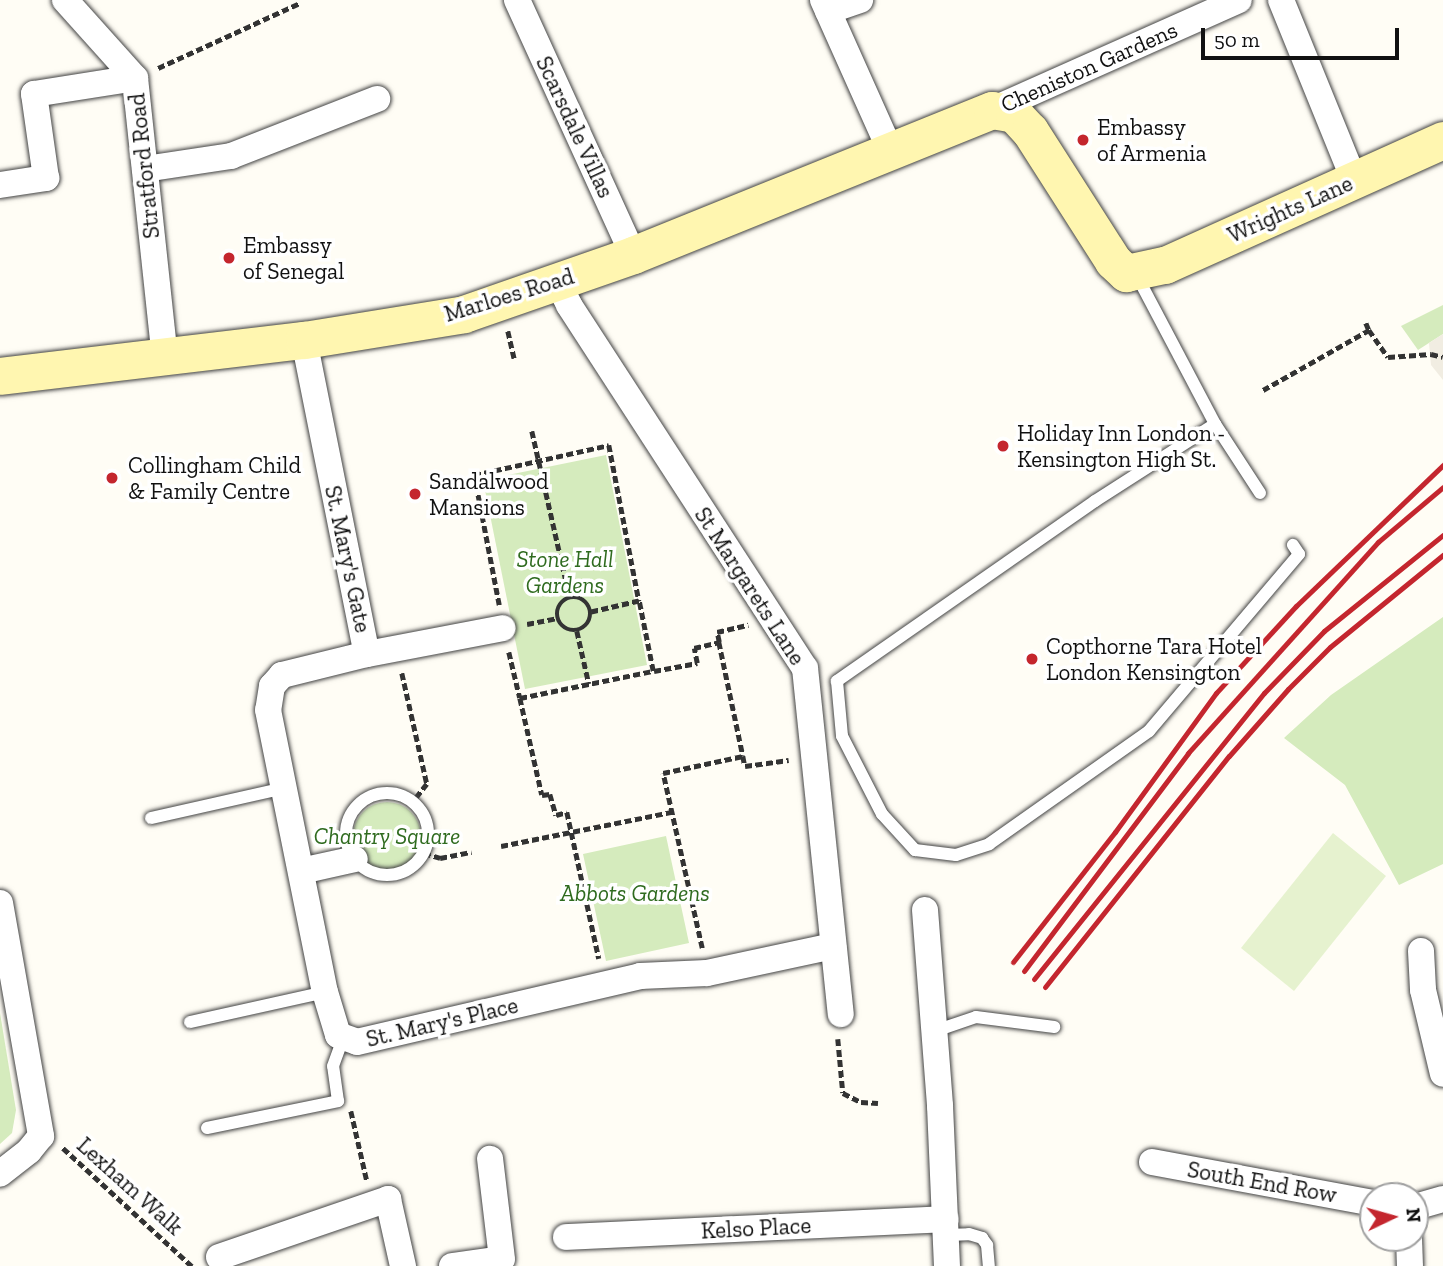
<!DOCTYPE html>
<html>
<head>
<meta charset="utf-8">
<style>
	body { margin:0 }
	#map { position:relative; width:1443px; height:1266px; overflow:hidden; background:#fffdf5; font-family:"Zilla Slab",serif }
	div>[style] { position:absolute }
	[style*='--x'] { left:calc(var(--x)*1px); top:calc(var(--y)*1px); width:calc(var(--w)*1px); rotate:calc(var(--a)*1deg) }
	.green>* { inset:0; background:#d5ebbd }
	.round { border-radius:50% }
	.pitch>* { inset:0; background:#e6f2cf }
	.plaza>* { inset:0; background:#f1ede2 }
	.path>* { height:4.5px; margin-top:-2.25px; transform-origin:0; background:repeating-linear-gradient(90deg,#333 0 7px,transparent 0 10.5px) }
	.path>.ring { margin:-2.25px; padding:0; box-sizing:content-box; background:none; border:4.5px solid #333; border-radius:50% }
	.roads { filter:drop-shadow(0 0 2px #444) drop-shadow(0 0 2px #444) }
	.lane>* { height:12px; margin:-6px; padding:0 6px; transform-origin:6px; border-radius:6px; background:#fff }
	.lane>.ring { margin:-6px; padding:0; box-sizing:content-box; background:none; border:12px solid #fff; border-radius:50% }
	.street>* { height:26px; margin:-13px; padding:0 13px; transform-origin:13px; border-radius:13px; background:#fff }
	.secondary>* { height:37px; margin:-18.5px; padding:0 18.5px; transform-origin:18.5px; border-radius:18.5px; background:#fff6b0 }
	.rail>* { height:5px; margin:-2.5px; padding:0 2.5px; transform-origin:2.5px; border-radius:2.5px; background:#c4262e }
	.dots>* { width:19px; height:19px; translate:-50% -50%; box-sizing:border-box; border:4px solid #fff; border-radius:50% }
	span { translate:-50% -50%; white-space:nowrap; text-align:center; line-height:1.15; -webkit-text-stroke:7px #fff; paint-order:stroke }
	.street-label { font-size:23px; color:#111 }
	.poi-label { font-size:23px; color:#111 }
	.left { translate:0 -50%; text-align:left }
	.park-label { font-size:23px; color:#2f6b1f; font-style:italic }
	.north { position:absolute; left:1359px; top:1182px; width:70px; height:70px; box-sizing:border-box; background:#fff; border:2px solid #a0a0a0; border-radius:50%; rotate:85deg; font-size:19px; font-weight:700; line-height:28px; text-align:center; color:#111 }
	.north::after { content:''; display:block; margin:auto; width:24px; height:32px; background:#c4262e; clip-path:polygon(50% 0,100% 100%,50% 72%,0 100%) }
	.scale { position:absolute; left:1201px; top:28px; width:198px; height:32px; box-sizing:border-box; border:4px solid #111; border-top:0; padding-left:9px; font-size:21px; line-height:24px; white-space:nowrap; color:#111; -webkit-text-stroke:5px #fff; paint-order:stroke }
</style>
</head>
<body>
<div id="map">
	<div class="green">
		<div style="clip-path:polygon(1443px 305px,1443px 334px,1418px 350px,1401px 326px)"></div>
		<div style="clip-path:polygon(606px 455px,647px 665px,525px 689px,483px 480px)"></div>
		<div style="clip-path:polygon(1443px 617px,1443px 864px,1399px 885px,1345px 785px,1284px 738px,1331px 695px)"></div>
		<div class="round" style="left:353px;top:802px;width:68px;height:68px"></div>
		<div style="clip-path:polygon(666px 836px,689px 943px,606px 961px,583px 854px)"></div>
		<div style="clip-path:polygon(0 1013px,16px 1110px,12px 1133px,0 1144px)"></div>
	</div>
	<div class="pitch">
		<div style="clip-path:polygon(1333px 833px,1386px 876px,1294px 991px,1241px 948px)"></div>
	</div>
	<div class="plaza">
		<div style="clip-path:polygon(1443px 334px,1443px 380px,1431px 365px,1429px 343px)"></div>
	</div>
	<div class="path">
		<div style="--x:158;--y:68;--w:156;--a:-24.6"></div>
		<div style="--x:1366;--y:323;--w:8;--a:67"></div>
		<div style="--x:508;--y:331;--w:28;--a:77"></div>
		<div style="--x:1263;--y:390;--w:122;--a:-29.5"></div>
		<div style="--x:1369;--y:330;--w:33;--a:55"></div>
		<div style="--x:1388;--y:357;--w:43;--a:-4"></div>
		<div style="--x:1431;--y:354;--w:12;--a:14"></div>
		<div style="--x:532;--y:431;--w:171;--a:77.2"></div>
		<div class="ring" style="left:557px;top:597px;width:29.5px;height:29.5px"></div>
		<div style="--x:499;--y:605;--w:132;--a:-100.9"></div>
		<div style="--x:474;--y:475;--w:138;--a:-12.5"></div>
		<div style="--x:609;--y:445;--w:159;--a:79.1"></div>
		<div style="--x:639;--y:601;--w:49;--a:167.1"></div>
		<div style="--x:527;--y:624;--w:32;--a:-11"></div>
		<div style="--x:577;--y:631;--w:54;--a:77.2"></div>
		<div style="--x:719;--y:642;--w:116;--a:78.1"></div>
		<div style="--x:509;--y:652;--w:47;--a:76.6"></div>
		<div style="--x:520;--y:698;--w:136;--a:-11.5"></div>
		<div style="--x:653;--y:671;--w:71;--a:-101.3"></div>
		<div style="--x:654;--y:671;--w:44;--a:-10.5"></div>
		<div style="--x:697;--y:663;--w:15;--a:-101"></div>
		<div style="--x:694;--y:648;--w:26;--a:-13"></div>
		<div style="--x:719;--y:642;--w:10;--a:-101"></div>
		<div style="--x:717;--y:632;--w:32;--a:-13"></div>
		<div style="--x:402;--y:673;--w:114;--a:77.3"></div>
		<div style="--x:427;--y:784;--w:23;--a:128"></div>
		<div style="--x:520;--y:698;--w:99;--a:77.2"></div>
		<div style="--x:542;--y:795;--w:8;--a:-7"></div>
		<div style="--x:550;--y:794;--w:22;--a:74"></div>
		<div style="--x:556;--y:815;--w:11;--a:-15"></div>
		<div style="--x:567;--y:812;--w:150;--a:77.7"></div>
		<div style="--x:501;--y:846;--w:173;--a:-11.3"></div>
		<div style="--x:424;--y:853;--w:17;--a:17"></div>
		<div style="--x:440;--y:858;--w:32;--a:-11"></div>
		<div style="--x:702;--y:948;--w:179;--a:-102.6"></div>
		<div style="--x:663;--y:773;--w:82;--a:-12"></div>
		<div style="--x:743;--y:756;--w:10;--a:79"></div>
		<div style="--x:745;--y:766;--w:44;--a:-7.8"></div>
		<div style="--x:838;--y:1039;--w:54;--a:84.7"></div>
		<div style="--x:843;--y:1093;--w:20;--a:27"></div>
		<div style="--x:861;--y:1102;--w:17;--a:3"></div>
		<div style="--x:351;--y:1111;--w:72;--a:77.1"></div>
		<div style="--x:63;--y:1148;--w:175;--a:42.5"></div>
	</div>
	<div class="roads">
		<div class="lane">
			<div style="--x:1137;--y:276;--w:167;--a:62.2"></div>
			<div style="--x:1260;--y:493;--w:82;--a:-123.1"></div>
			<div style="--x:1215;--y:424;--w:143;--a:147.3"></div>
			<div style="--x:1095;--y:501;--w:315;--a:145.1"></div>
			<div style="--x:837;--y:681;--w:55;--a:84.8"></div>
			<div style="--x:842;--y:736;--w:88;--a:62.9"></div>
			<div style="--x:882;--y:814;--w:49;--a:47.5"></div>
			<div style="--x:915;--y:850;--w:41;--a:7"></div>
			<div style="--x:956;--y:855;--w:35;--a:-18"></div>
			<div style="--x:989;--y:844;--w:196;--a:-35.2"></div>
			<div style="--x:1149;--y:731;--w:232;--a:-49.7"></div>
			<div style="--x:1299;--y:554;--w:11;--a:-124"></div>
			<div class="ring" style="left:346px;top:793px;width:70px;height:70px"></div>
			<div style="--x:151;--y:818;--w:136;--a:-12.7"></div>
			<div style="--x:190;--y:1022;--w:138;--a:-12.5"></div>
			<div style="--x:935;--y:1031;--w:43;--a:-18.9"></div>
			<div style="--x:976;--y:1017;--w:79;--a:7.3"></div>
			<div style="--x:207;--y:1128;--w:134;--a:-11.6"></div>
			<div style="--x:338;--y:1101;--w:35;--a:-98"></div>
			<div style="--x:333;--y:1066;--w:29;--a:-70"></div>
			<div style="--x:946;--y:1235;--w:23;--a:-2"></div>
			<div style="--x:969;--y:1234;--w:14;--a:17"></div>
			<div style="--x:982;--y:1238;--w:9;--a:54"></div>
			<div style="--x:987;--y:1245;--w:21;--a:85"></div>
		</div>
		<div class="street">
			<div style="--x:65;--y:0;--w:105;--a:48.1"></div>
			<div style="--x:135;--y:78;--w:281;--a:83.9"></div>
			<div style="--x:517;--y:0;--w:280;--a:65.5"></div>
			<div style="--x:823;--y:0;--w:167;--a:65.9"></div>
			<div style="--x:1281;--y:0;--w:194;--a:67.9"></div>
			<div style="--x:828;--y:11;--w:34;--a:-19"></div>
			<div style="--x:992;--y:110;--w:270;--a:-24"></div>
			<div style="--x:145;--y:169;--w:87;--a:-8.6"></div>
			<div style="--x:231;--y:156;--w:157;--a:-21.3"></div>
			<div style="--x:0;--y:185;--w:47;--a:-8.7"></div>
			<div style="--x:46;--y:178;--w:85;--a:-98.1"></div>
			<div style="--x:34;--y:94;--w:102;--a:-9"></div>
			<div style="--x:557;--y:281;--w:27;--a:63"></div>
			<div style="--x:569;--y:305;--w:433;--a:57"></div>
			<div style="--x:805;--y:668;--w:348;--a:84.1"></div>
			<div style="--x:304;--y:340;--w:320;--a:78.7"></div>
			<div style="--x:367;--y:654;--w:88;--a:166.1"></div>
			<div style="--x:282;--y:675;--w:15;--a:132"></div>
			<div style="--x:272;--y:686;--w:24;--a:99"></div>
			<div style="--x:268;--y:710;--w:288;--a:78.6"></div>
			<div style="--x:325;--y:992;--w:45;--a:73.2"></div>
			<div style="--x:338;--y:1035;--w:20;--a:20"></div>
			<div style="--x:357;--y:1042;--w:291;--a:-13.1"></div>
			<div style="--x:640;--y:976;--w:67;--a:-2.6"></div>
			<div style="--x:707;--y:973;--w:129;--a:-12.1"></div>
			<div style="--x:367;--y:654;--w:138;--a:-10.8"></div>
			<div style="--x:301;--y:871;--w:55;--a:-12.5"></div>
			<div style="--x:0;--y:903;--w:237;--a:80"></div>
			<div style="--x:41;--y:1136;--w:19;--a:129"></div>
			<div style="--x:29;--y:1151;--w:37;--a:142"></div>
			<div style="--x:925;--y:910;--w:197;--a:85.6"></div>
			<div style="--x:940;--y:1106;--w:160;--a:87.5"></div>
			<div style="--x:1421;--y:951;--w:39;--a:87"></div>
			<div style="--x:1423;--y:990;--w:86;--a:76.6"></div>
			<div style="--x:1152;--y:1162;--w:225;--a:10.5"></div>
			<div style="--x:1415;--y:1207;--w:29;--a:-16"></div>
			<div style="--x:566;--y:1237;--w:380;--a:-2.7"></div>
			<div style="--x:1409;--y:1238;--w:28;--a:88"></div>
			<div style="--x:219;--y:1257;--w:179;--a:-18.9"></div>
			<div style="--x:388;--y:1199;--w:69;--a:77.4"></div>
			<div style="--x:452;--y:1266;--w:50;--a:-8"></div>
			<div style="--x:502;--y:1259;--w:101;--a:-96.8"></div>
		</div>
		<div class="secondary">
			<div style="--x:0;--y:376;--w:306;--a:-6.8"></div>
			<div style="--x:304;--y:340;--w:162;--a:-9.2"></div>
			<div style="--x:464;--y:314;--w:179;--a:-19.2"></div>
			<div style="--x:633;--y:255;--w:387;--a:-22"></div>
			<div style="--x:992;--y:110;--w:22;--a:10"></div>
			<div style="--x:1014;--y:114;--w:23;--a:47"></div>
			<div style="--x:1030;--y:131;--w:154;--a:57.4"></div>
			<div style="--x:1113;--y:261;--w:18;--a:43"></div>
			<div style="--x:1126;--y:273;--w:40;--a:-12"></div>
			<div style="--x:1165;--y:265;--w:305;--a:-24.2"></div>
		</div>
	</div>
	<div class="rail">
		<div style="--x:1013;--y:962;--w:165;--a:-51.9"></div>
		<div style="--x:1115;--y:832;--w:172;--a:-54"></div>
		<div style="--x:1216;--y:693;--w:118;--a:-47.4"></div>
		<div style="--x:1296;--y:606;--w:204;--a:-43.8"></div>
		<div style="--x:1024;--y:971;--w:273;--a:-53"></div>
		<div style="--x:1188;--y:753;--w:284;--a:-48"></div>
		<div style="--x:1378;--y:542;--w:85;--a:-40.2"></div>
		<div style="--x:1034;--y:979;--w:367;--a:-51.2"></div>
		<div style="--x:1264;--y:693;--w:86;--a:-45.9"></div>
		<div style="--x:1324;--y:631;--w:153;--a:-38.9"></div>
		<div style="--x:1045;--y:987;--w:295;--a:-51.5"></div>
		<div style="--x:1229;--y:756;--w:89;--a:-48.6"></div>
		<div style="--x:1288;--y:689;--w:59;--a:-45"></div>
		<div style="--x:1330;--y:647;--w:146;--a:-39.2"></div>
	</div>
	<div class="dots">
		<div style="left:1083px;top:140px;background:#c4262e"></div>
		<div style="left:229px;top:258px;background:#c4262e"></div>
		<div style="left:1003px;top:446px;background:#c4262e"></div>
		<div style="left:112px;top:478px;background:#c4262e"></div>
		<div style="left:415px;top:494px;background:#c4262e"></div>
		<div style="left:1032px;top:659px;background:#c4262e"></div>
	</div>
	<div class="street-label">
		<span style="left:1089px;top:67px;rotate:-24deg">Cheniston Gardens</span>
		<span style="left:575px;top:127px;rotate:65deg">Scarsdale Villas</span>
		<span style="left:144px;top:166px;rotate:-96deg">Stratford Road</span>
		<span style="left:1290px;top:209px;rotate:-24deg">Wrights Lane</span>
		<span style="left:509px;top:295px;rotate:-17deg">Marloes Road</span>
		<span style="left:348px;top:559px;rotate:78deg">St. Mary's Gate</span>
		<span style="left:750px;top:586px;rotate:57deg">St Margarets Lane</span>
		<span style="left:442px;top:1022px;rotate:-13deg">St. Mary's Place</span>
		<span style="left:1262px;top:1182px;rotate:10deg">South End Row</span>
		<span style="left:130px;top:1186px;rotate:42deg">Lexham Walk</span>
		<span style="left:756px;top:1228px;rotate:-3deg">Kelso Place</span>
	</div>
	<div class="poi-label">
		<span class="left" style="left:1097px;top:140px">Embassy<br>of Armenia</span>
		<span class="left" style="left:243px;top:258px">Embassy<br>of Senegal</span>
		<span class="left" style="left:1017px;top:446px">Holiday Inn London -<br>Kensington High St.</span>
		<span class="left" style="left:128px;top:478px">Collingham Child<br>&amp; Family Centre</span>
		<span class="left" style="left:429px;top:494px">Sandalwood<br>Mansions</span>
		<span class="left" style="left:1046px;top:659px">Copthorne Tara Hotel<br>London Kensington</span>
	</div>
	<div class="park-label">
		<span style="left:565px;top:572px">Stone Hall<br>Gardens</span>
		<span style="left:387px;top:836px">Chantry Square</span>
		<span style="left:635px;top:893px">Abbots Gardens</span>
	</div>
	<div class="north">N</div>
	<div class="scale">50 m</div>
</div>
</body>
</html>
